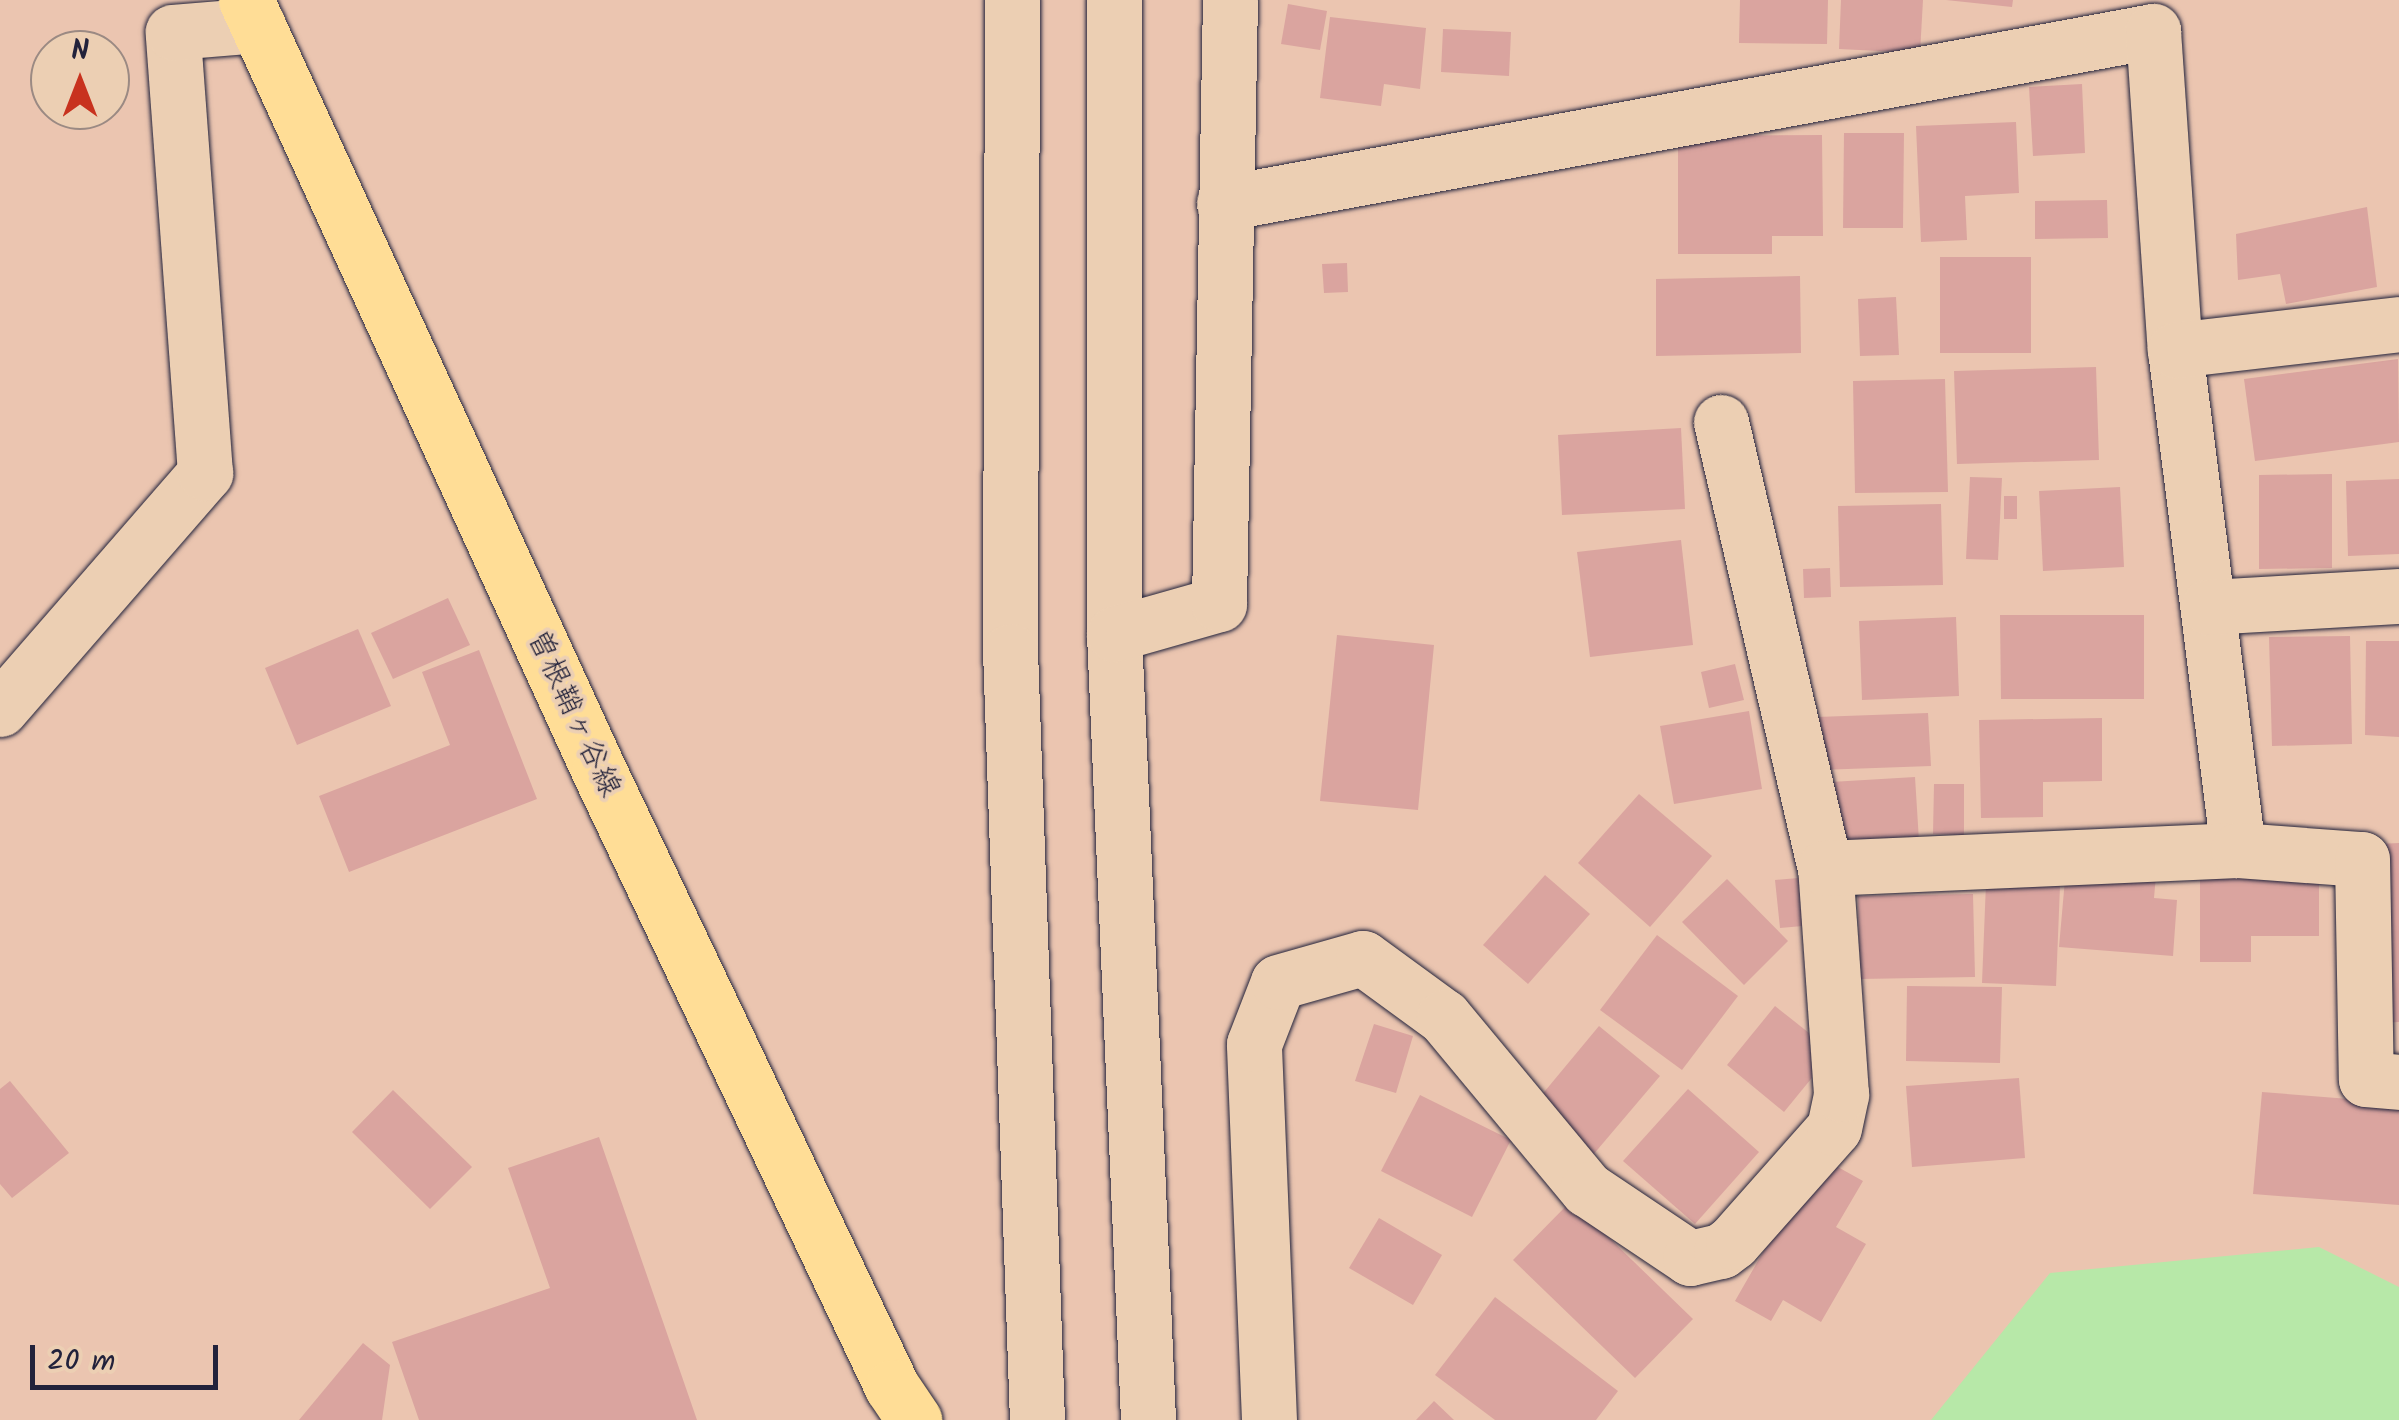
<!DOCTYPE html>
<html>
<head>
<meta charset="utf-8">
<style>
	body { margin:0 }
	#map { position:relative; width:2399px; height:1420px; overflow:hidden; background:#ebc5b0; font-family:Kalam,"Klee One",sans-serif }
	div>[style] { position:absolute }
	[style*='--x'] { left:calc(var(--x)*1px); top:calc(var(--y)*1px); width:calc(var(--w)*1px); rotate:calc(var(--a)*1deg) }
	.green>* { inset:0; background:#b7e8a8 }
	.building>* { inset:0; background:#daa49f }
	.roads { filter:drop-shadow(0 0 2px #22223b) drop-shadow(0 0 2px #22223b) }
	.minor>* { height:55px; margin:-27.5px; padding:0 27.5px; transform-origin:27.5px; border-radius:27.5px; background:#eccfb3 }
	.major>* { height:55px; margin:-27.5px; padding:0 27.5px; transform-origin:27.5px; border-radius:27.5px; background:#ffdd96 }
	span { translate:-50% -50%; white-space:nowrap; text-align:center; line-height:1.15; -webkit-text-stroke:8px #eccfb3; paint-order:stroke }
	.street-label { font-size:30px; color:#22223b }
	.north { position:absolute; left:30px; top:30px; width:100px; height:100px; box-sizing:border-box; background:#eccfb3; border:2px solid #9b8a83; border-radius:50%; rotate:0deg; font-size:28px; font-weight:700; line-height:40px; text-align:center; color:#22223b }
	.north::after { content:''; display:block; margin:auto; width:35px; height:45px; background:#c8321e; clip-path:polygon(50% 0,100% 100%,50% 72%,0 100%) }
	.scale { position:absolute; left:30px; top:1345px; width:188px; height:45px; box-sizing:border-box; border:5px solid #22223b; border-top:0; padding-left:12px; font-size:30px; line-height:35px; white-space:nowrap; color:#22223b; -webkit-text-stroke:8px #eccfb3; paint-order:stroke }
</style>
</head>
<body>
<div id="map">
	<div class="green">
		<div style="clip-path:polygon(2319px 1247px,2399px 1287px,2399px 1420px,1931px 1420px,2050px 1273px)"></div>
	</div>
	<div class="building">
		<div style="clip-path:polygon(1740px 0,1828px 0,1827px 44px,1739px 43px)"></div>
		<div style="clip-path:polygon(1841px 0,1923px 0,1920px 53px,1839px 49px)"></div>
		<div style="clip-path:polygon(1946px 0,2013px 0,2012px 7px)"></div>
		<div style="clip-path:polygon(1288px 4px,1327px 11px,1320px 50px,1281px 44px)"></div>
		<div style="clip-path:polygon(1330px 17px,1426px 28px,1420px 89px,1384px 84px,1381px 106px,1320px 98px)"></div>
		<div style="clip-path:polygon(1443px 29px,1511px 32px,1509px 76px,1441px 72px)"></div>
		<div style="clip-path:polygon(2082px 84px,2085px 153px,2033px 156px,2029px 87px)"></div>
		<div style="clip-path:polygon(2016px 122px,2019px 193px,1965px 196px,1967px 240px,1921px 242px,1916px 126px)"></div>
		<div style="clip-path:polygon(1844px 133px,1904px 133px,1903px 228px,1843px 228px)"></div>
		<div style="clip-path:polygon(1822px 135px,1823px 236px,1772px 236px,1772px 254px,1678px 254px,1678px 136px)"></div>
		<div style="clip-path:polygon(2107px 200px,2108px 238px,2035px 239px,2035px 201px)"></div>
		<div style="clip-path:polygon(2367px 207px,2377px 287px,2286px 304px,2280px 274px,2238px 280px,2236px 234px)"></div>
		<div style="clip-path:polygon(1940px 257px,2031px 257px,2031px 353px,1940px 353px)"></div>
		<div style="clip-path:polygon(1347px 263px,1348px 292px,1324px 293px,1322px 264px)"></div>
		<div style="clip-path:polygon(1800px 276px,1801px 353px,1656px 356px,1656px 279px)"></div>
		<div style="clip-path:polygon(1896px 297px,1899px 355px,1860px 356px,1858px 299px)"></div>
		<div style="clip-path:polygon(2398px 359px,2399px 442px,2255px 461px,2244px 379px)"></div>
		<div style="clip-path:polygon(2096px 367px,2099px 460px,1957px 464px,1954px 371px)"></div>
		<div style="clip-path:polygon(1945px 379px,1948px 492px,1855px 493px,1853px 381px)"></div>
		<div style="clip-path:polygon(1681px 428px,1685px 509px,1562px 515px,1558px 435px)"></div>
		<div style="clip-path:polygon(2332px 474px,2332px 568px,2259px 569px,2259px 475px)"></div>
		<div style="clip-path:polygon(1970px 477px,2002px 478px,1998px 560px,1966px 559px)"></div>
		<div style="clip-path:polygon(2399px 479px,2399px 554px,2348px 556px,2346px 481px)"></div>
		<div style="clip-path:polygon(2120px 487px,2124px 567px,2043px 571px,2039px 491px)"></div>
		<div style="clip-path:polygon(2004px 496px,2017px 496px,2017px 519px,2004px 519px)"></div>
		<div style="clip-path:polygon(1941px 504px,1943px 585px,1840px 587px,1838px 506px)"></div>
		<div style="clip-path:polygon(1681px 540px,1693px 645px,1590px 657px,1577px 552px)"></div>
		<div style="clip-path:polygon(1830px 568px,1831px 597px,1804px 598px,1803px 569px)"></div>
		<div style="clip-path:polygon(448px 598px,470px 645px,393px 679px,371px 633px)"></div>
		<div style="clip-path:polygon(2000px 615px,2144px 615px,2144px 699px,2001px 699px)"></div>
		<div style="clip-path:polygon(1956px 617px,1959px 696px,1862px 700px,1859px 621px)"></div>
		<div style="clip-path:polygon(358px 629px,391px 706px,297px 745px,265px 668px)"></div>
		<div style="clip-path:polygon(1337px 635px,1434px 645px,1418px 810px,1320px 801px)"></div>
		<div style="clip-path:polygon(2350px 636px,2352px 744px,2272px 746px,2269px 637px)"></div>
		<div style="clip-path:polygon(2366px 641px,2399px 641px,2399px 737px,2365px 735px)"></div>
		<div style="clip-path:polygon(479px 650px,537px 799px,349px 872px,319px 796px,450px 745px,422px 672px)"></div>
		<div style="clip-path:polygon(1735px 664px,1744px 700px,1709px 708px,1701px 672px)"></div>
		<div style="clip-path:polygon(1749px 711px,1762px 789px,1674px 804px,1660px 726px)"></div>
		<div style="clip-path:polygon(1928px 713px,1931px 766px,1819px 770px,1817px 717px)"></div>
		<div style="clip-path:polygon(2102px 718px,2102px 781px,2043px 782px,2043px 817px,1981px 818px,1979px 720px)"></div>
		<div style="clip-path:polygon(1915px 777px,1919px 841px,1835px 846px,1831px 782px)"></div>
		<div style="clip-path:polygon(1934px 784px,1964px 784px,1964px 835px,1933px 834px)"></div>
		<div style="clip-path:polygon(1639px 794px,1712px 856px,1650px 927px,1578px 863px)"></div>
		<div style="clip-path:polygon(2399px 843px,2399px 1022px,2378px 1023px,2377px 844px)"></div>
		<div style="clip-path:polygon(2066px 868px,2156px 875px,2154px 898px,2177px 900px,2173px 956px,2059px 947px)"></div>
		<div style="clip-path:polygon(2200px 872px,2319px 872px,2319px 936px,2251px 936px,2251px 962px,2200px 962px)"></div>
		<div style="clip-path:polygon(1545px 875px,1590px 914px,1528px 984px,1483px 945px)"></div>
		<div style="clip-path:polygon(1810px 877px,1814px 925px,1780px 928px,1775px 880px)"></div>
		<div style="clip-path:polygon(1727px 879px,1788px 941px,1744px 985px,1682px 922px)"></div>
		<div style="clip-path:polygon(1986px 883px,2060px 886px,2056px 986px,1982px 983px)"></div>
		<div style="clip-path:polygon(1973px 894px,1975px 977px,1860px 979px,1858px 896px)"></div>
		<div style="clip-path:polygon(1657px 935px,1738px 996px,1682px 1070px,1600px 1010px)"></div>
		<div style="clip-path:polygon(1907px 986px,2002px 987px,2000px 1063px,1906px 1061px)"></div>
		<div style="clip-path:polygon(1775px 1006px,1833px 1052px,1784px 1112px,1727px 1065px)"></div>
		<div style="clip-path:polygon(1374px 1024px,1413px 1036px,1396px 1093px,1355px 1081px)"></div>
		<div style="clip-path:polygon(1599px 1026px,1660px 1076px,1587px 1162px,1540px 1097px)"></div>
		<div style="clip-path:polygon(2019px 1078px,2025px 1158px,1912px 1167px,1906px 1086px)"></div>
		<div style="clip-path:polygon(10px 1081px,69px 1153px,12px 1198px,0 1184px,0 1089px)"></div>
		<div style="clip-path:polygon(1688px 1089px,1759px 1152px,1695px 1224px,1623px 1161px)"></div>
		<div style="clip-path:polygon(393px 1090px,472px 1167px,430px 1209px,352px 1132px)"></div>
		<div style="clip-path:polygon(2262px 1092px,2399px 1103px,2399px 1205px,2253px 1194px)"></div>
		<div style="clip-path:polygon(1420px 1095px,1511px 1140px,1472px 1217px,1381px 1171px)"></div>
		<div style="clip-path:polygon(599px 1137px,697px 1420px,419px 1420px,392px 1342px,550px 1288px,508px 1168px)"></div>
		<div style="clip-path:polygon(1818px 1156px,1863px 1181px,1836px 1227px,1866px 1244px,1821px 1322px,1783px 1300px,1771px 1321px,1735px 1301px)"></div>
		<div style="clip-path:polygon(1571px 1201px,1693px 1319px,1635px 1378px,1513px 1260px)"></div>
		<div style="clip-path:polygon(1379px 1218px,1442px 1255px,1413px 1305px,1349px 1268px)"></div>
		<div style="clip-path:polygon(1495px 1297px,1618px 1391px,1596px 1420px,1495px 1420px,1435px 1375px)"></div>
		<div style="clip-path:polygon(363px 1343px,390px 1365px,382px 1420px,299px 1420px)"></div>
		<div style="clip-path:polygon(1434px 1401px,1454px 1420px,1416px 1420px)"></div>
	</div>
	<div class="roads">
		<div class="minor">
			<div style="--x:1012;--y:0;--w:651;--a:90.18"></div>
			<div style="--x:1010;--y:651;--w:769;--a:87.99"></div>
			<div style="--x:1114;--y:0;--w:634;--a:90"></div>
			<div style="--x:1114;--y:634;--w:787;--a:87.52"></div>
			<div style="--x:1224;--y:203;--w:945;--a:-10.49"></div>
			<div style="--x:2153;--y:31;--w:320;--a:86.1"></div>
			<div style="--x:2175;--y:350;--w:504;--a:82.82"></div>
			<div style="--x:2175;--y:350;--w:226;--a:-6.6"></div>
			<div style="--x:1721;--y:422;--w:458;--a:76.9"></div>
			<div style="--x:2208;--y:607;--w:191;--a:-3.3"></div>
			<div style="--x:1114;--y:634;--w:109;--a:-15.9"></div>
			<div style="--x:1219;--y:604;--w:604;--a:-88.96"></div>
			<div style="--x:0;--y:709;--w:313;--a:-49"></div>
			<div style="--x:205;--y:473;--w:442;--a:-94.2"></div>
			<div style="--x:173;--y:32;--w:85;--a:-4.7"></div>
			<div style="--x:1269;--y:1420;--w:376;--a:-92.3"></div>
			<div style="--x:1254;--y:1044;--w:66;--a:-68.8"></div>
			<div style="--x:1278;--y:982;--w:88;--a:-15.8"></div>
			<div style="--x:1363;--y:958;--w:100;--a:36.1"></div>
			<div style="--x:1444;--y:1017;--w:224;--a:50.3"></div>
			<div style="--x:1587;--y:1189;--w:124;--a:33.8"></div>
			<div style="--x:1690;--y:1258;--w:32;--a:-13"></div>
			<div style="--x:1721;--y:1251;--w:15;--a:-37"></div>
			<div style="--x:1733;--y:1242;--w:152;--a:-48.5"></div>
			<div style="--x:1834;--y:1128;--w:35;--a:-78"></div>
			<div style="--x:1841;--y:1094;--w:227;--a:-94"></div>
			<div style="--x:1825;--y:868;--w:413;--a:-2.5"></div>
			<div style="--x:2238;--y:850;--w:124;--a:4.2"></div>
			<div style="--x:2362;--y:859;--w:220;--a:89"></div>
			<div style="--x:2366;--y:1079;--w:33;--a:5"></div>
		</div>
		<div class="major">
			<div style="--x:246;--y:0;--w:848;--a:65.4"></div>
			<div style="--x:599;--y:771;--w:682;--a:64.56"></div>
			<div style="--x:892;--y:1387;--w:40;--a:56"></div>
		</div>
	</div>
	<div class="street-label">
		<span style="left:573px;top:714px;rotate:65deg">曽根鞘ヶ谷線</span>
	</div>
	<div class="north">N</div>
	<div class="scale">20 m</div>
</div>
</body>
</html>
